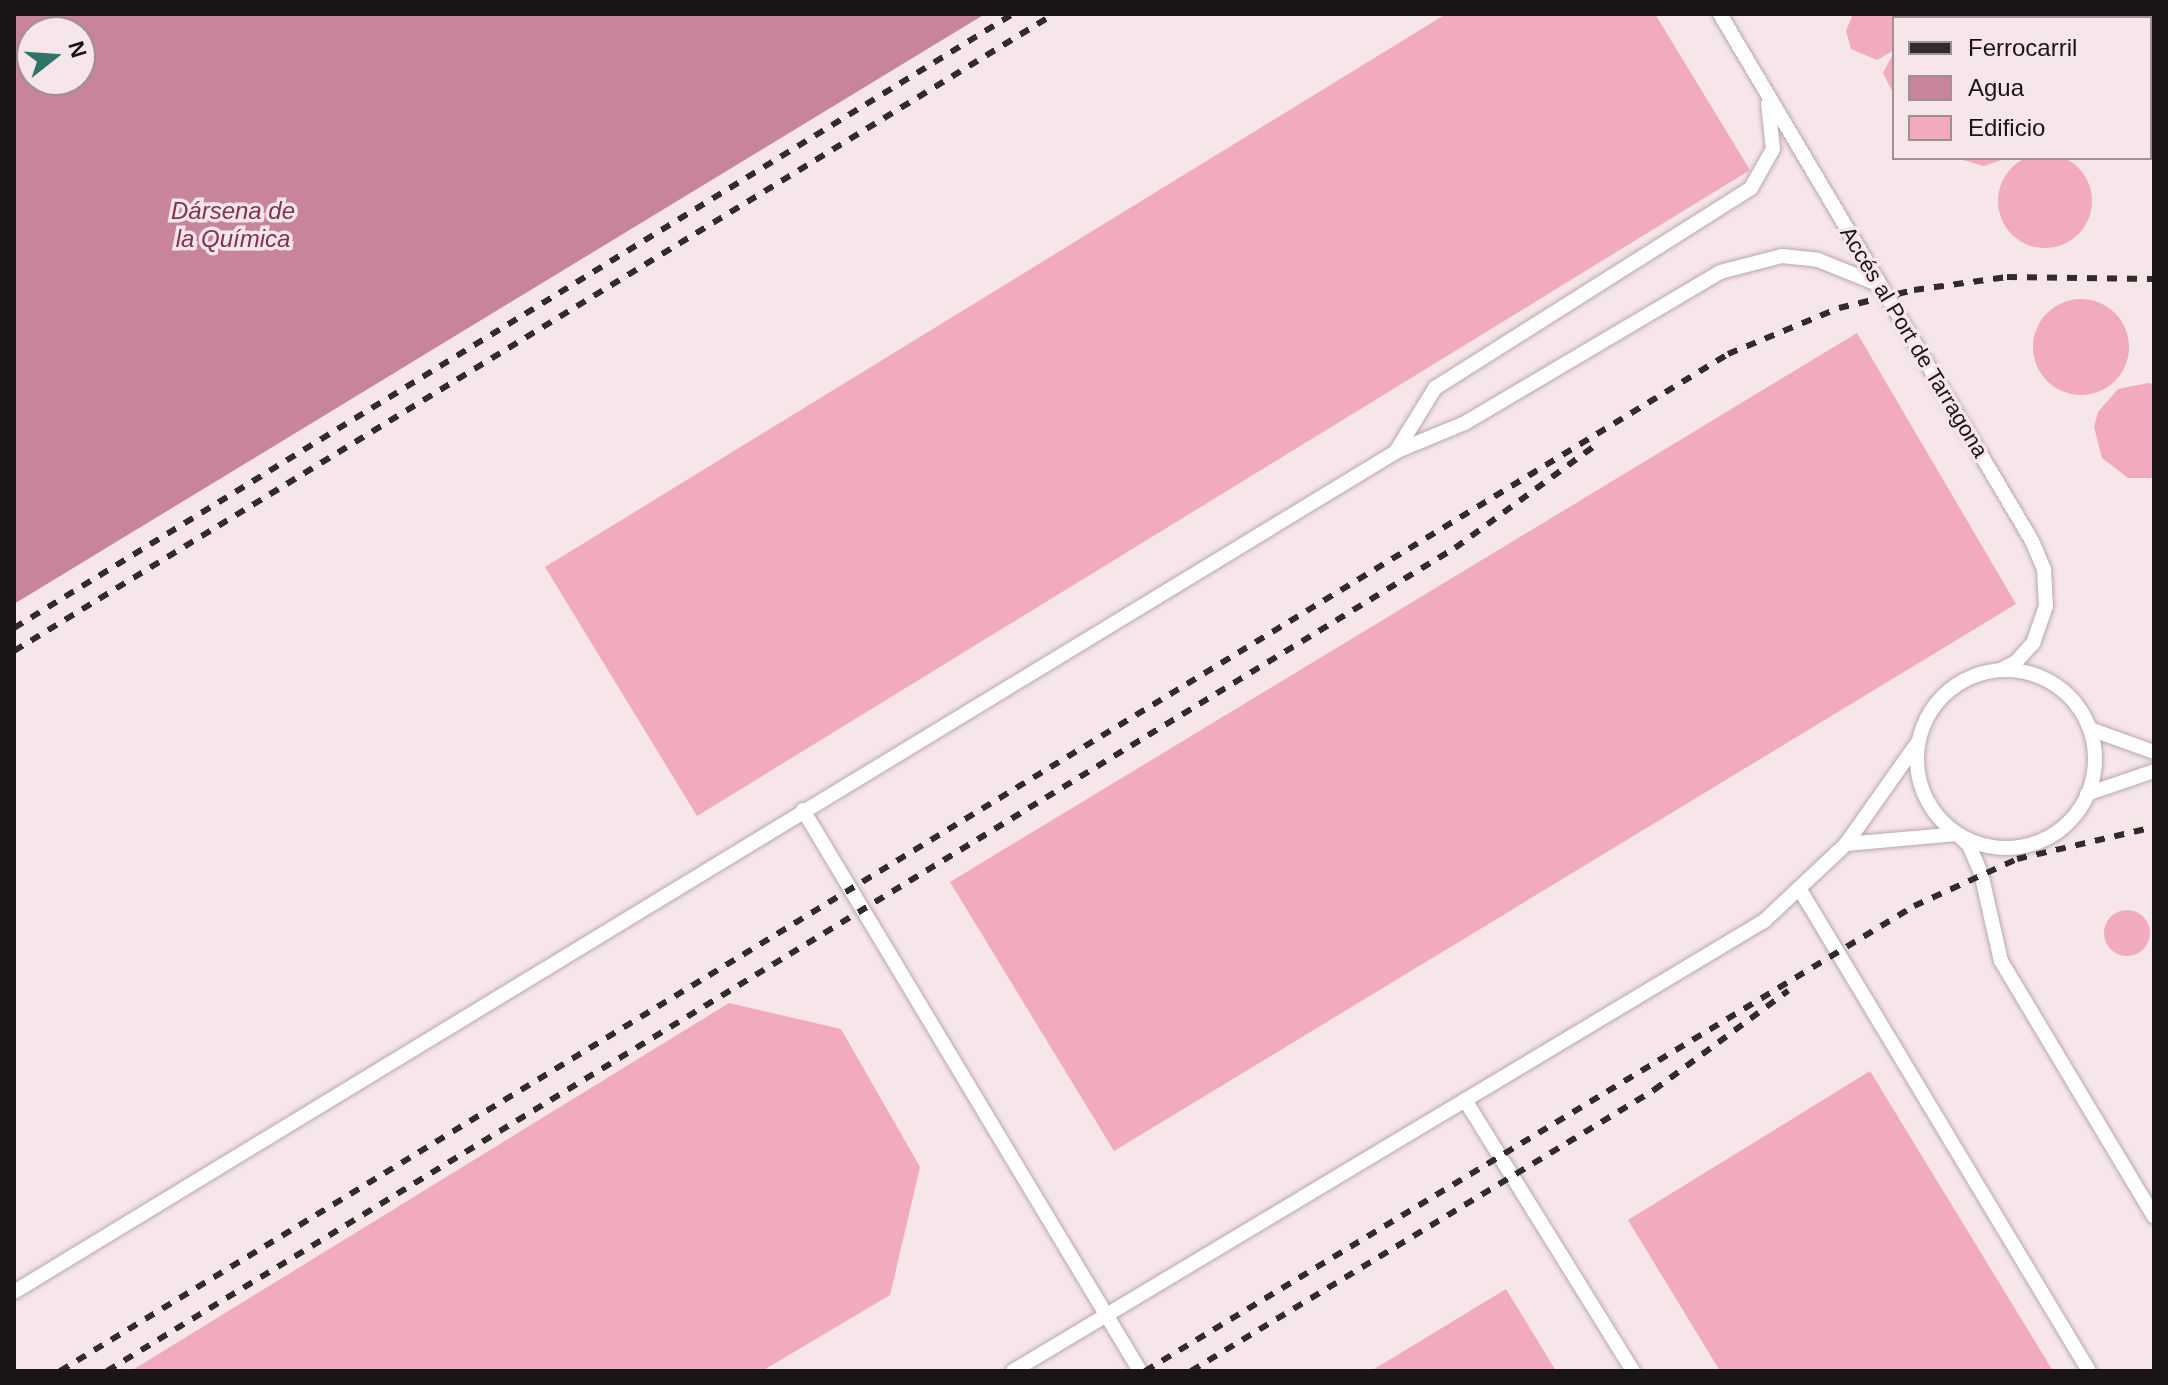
<!DOCTYPE html>
<html>
<head>
<meta charset="utf-8">
<style>
	body { margin:0 }
	#map { position:relative; width:2168px; height:1385px; overflow:hidden; background:#f6e5e9; font-family:Helvetica,sans-serif }
	div>[style] { position:absolute }
	[style*='--x'] { left:calc(var(--x)*1px); top:calc(var(--y)*1px); width:calc(var(--w)*1px); rotate:calc(var(--a)*1deg) }
	.water>* { inset:0; background:#c88498 }
	.building>* { inset:0; background:#f1aabe }
	.round { border-radius:50% }
	.roads { filter:drop-shadow(0 0 2px #b8a8ac) drop-shadow(0 0 2px #b8a8ac) }
	.lane>* { height:14px; margin:-7px; padding:0 7px; transform-origin:7px; border-radius:7px; background:#fff }
	.lane>.ring { margin:-7px; padding:0; box-sizing:content-box; background:none; border:14px solid #fff; border-radius:50% }
	.rail>* { height:6px; margin-top:-3px; transform-origin:0; background:repeating-linear-gradient(90deg,#322b2d 0 10px,transparent 0 20px) }
	span { translate:-50% -50%; white-space:nowrap; text-align:center; line-height:1.15; -webkit-text-stroke:7px #f6e5e9; paint-order:stroke }
	.street-label { font-size:22px; color:#1a1416 }
	.water-label { font-size:24px; color:#83314f; font-style:italic }
	.frame { position:absolute; inset:0; border:16px solid #1a1416; pointer-events:none }
	.legend { position:absolute; left:1892px; top:16px; width:260px; height:144px; box-sizing:border-box; background:#f6e5e9; border:2px solid #9e9195; margin:0; padding:10px 14px; list-style:none; font-size:24px; color:#1a1416 }
	.legend li { display:flex; align-items:center; gap:16px; height:40px }
	.legend b { width:40px; border:2px solid #9e9195 }
	.north { position:absolute; left:16px; top:16px; width:80px; height:80px; box-sizing:border-box; background:#f6e5e9; border:2px solid #9e9195; border-radius:50%; rotate:73deg; font-size:22px; font-weight:700; line-height:32px; text-align:center; color:#1a1416 }
	.north::after { content:''; display:block; margin:auto; width:28px; height:36px; background:#2f7469; clip-path:polygon(50% 0,100% 100%,50% 72%,0 100%) }
</style>
</head>
<body>
<div id="map">
	<div class="water">
		<div style="clip-path:polygon(evenodd,14px 14px,985px 14px,14px 604px,14px 14px,32px 32px,80px 32px,80px 80px,32px 80px,32px 32px)"></div>
	</div>
	<div class="building">
		<div style="clip-path:polygon(1446px 14px,1655px 14px,1750px 170px,697px 816px,545px 567px)"></div>
		<div style="clip-path:polygon(1853px 14px,1893px 14px,1893px 51px,1877px 60px,1851px 49px,1846px 31px)"></div>
		<div style="clip-path:polygon(1895px 14px,1940px 14px,1937px 18px)"></div>
		<div style="clip-path:polygon(1894px 52px,1894px 95px,1883px 73px)"></div>
		<div class="round" style="left:1998px;top:154px;width:94px;height:94px"></div>
		<div style="clip-path:polygon(1956px 158px,2007px 158px,1984px 166px)"></div>
		<div class="round" style="left:2033px;top:299px;width:96px;height:96px"></div>
		<div style="clip-path:polygon(1857px 333px,2016px 604px,1114px 1151px,950px 882px)"></div>
		<div style="clip-path:polygon(2148px 383px,2154px 385px,2154px 478px,2128px 478px,2102px 458px,2094px 427px,2098px 412px,2118px 389px)"></div>
		<div class="round" style="left:2104px;top:910px;width:46px;height:46px"></div>
		<div style="clip-path:polygon(729px 1003px,841px 1029px,920px 1167px,890px 1295px,762px 1371px,131px 1371px)"></div>
		<div style="clip-path:polygon(1870px 1071px,2053px 1371px,1720px 1371px,1628px 1220px)"></div>
		<div style="clip-path:polygon(1506px 1289px,1556px 1371px,1371px 1371px)"></div>
	</div>
	<div class="roads">
		<div class="lane">
			<div style="--x:1720;--y:14;--w:612;--a:59.37"></div>
			<div style="--x:2032;--y:541;--w:30;--a:67"></div>
			<div style="--x:2044;--y:569;--w:37;--a:87"></div>
			<div style="--x:2046;--y:606;--w:39;--a:109"></div>
			<div style="--x:2033;--y:643;--w:25;--a:132"></div>
			<div style="--x:2016;--y:662;--w:18;--a:153"></div>
			<div style="--x:2092;--y:14;--w:5;--a:53"></div>
			<div style="--x:2150;--y:89;--w:6;--a:51"></div>
			<div style="--x:1397;--y:450;--w:73;--a:-58.5"></div>
			<div style="--x:1435;--y:388;--w:374;--a:-32.3"></div>
			<div style="--x:1751;--y:188;--w:45;--a:-60.6"></div>
			<div style="--x:1773;--y:149;--w:46;--a:-96.2"></div>
			<div class="ring" style="left:1917px;top:670px;width:164px;height:164px"></div>
			<div style="--x:2090;--y:729;--w:68;--a:19.8"></div>
			<div style="--x:1918;--y:742;--w:125;--a:125.2"></div>
			<div style="--x:1846;--y:844;--w:111;--a:-5.1"></div>
			<div style="--x:1957;--y:834;--w:16;--a:43"></div>
			<div style="--x:1969;--y:845;--w:30;--a:67"></div>
			<div style="--x:1981;--y:873;--w:90;--a:77.2"></div>
			<div style="--x:2001;--y:961;--w:298;--a:59.1"></div>
			<div style="--x:2087;--y:794;--w:71;--a:-18.9"></div>
			<div style="--x:803;--y:810;--w:654;--a:59.01"></div>
			<div style="--x:1799;--y:888;--w:563;--a:59.02"></div>
			<div style="--x:1465;--y:1100;--w:319;--a:58.2"></div>
			<div style="--x:14;--y:1292;--w:1619;--a:-31.3"></div>
			<div style="--x:1397;--y:451;--w:74;--a:-22.4"></div>
			<div style="--x:1465;--y:423;--w:296;--a:-30.6"></div>
			<div style="--x:1720;--y:272;--w:64;--a:-14.5"></div>
			<div style="--x:1782;--y:256;--w:36;--a:6"></div>
			<div style="--x:1818;--y:260;--w:67;--a:22"></div>
			<div style="--x:1013;--y:1371;--w:876;--a:-30.93"></div>
			<div style="--x:1764;--y:921;--w:112;--a:-43.2"></div>
		</div>
	</div>
	<div class="rail">
		<div style="--x:14;--y:628;--w:1173;--a:-31.58"></div>
		<div style="--x:14;--y:651;--w:1220;--a:-31.49"></div>
		<div style="--x:60;--y:1371;--w:1954;--a:-31.37"></div>
		<div style="--x:1728;--y:354;--w:120;--a:-22.5"></div>
		<div style="--x:1839;--y:308;--w:77;--a:-13.5"></div>
		<div style="--x:1914;--y:290;--w:94;--a:-8"></div>
		<div style="--x:2007;--y:277;--w:147;--a:0.8"></div>
		<div style="--x:107;--y:1371;--w:1579;--a:-31.41"></div>
		<div style="--x:1455;--y:548;--w:171;--a:-36.2"></div>
		<div style="--x:1145;--y:1371;--w:899;--a:-31.16"></div>
		<div style="--x:1914;--y:906;--w:113;--a:-24.5"></div>
		<div style="--x:2017;--y:859;--w:141;--a:-13.1"></div>
		<div style="--x:1191;--y:1371;--w:542;--a:-31.25"></div>
		<div style="--x:1654;--y:1090;--w:167;--a:-36.5"></div>
	</div>
	<div class="street-label">
		<span style="left:1914px;top:342px;rotate:59deg">Accés al Port de Tarragona</span>
	</div>
	<div class="water-label">
		<span style="left:233px;top:225px">Dársena de<br>la Química</span>
	</div>
	<div class="frame"></div>
	<ul class="legend">
	<li><b style="height:10px;background:#322b2d"></b>Ferrocarril</li>
	<li><b style="height:22px;background:#c88498"></b>Agua</li>
	<li><b style="height:22px;background:#f1aabe"></b>Edificio</li>
	</ul>
	<div class="north">N</div>
</div>
</body>
</html>
